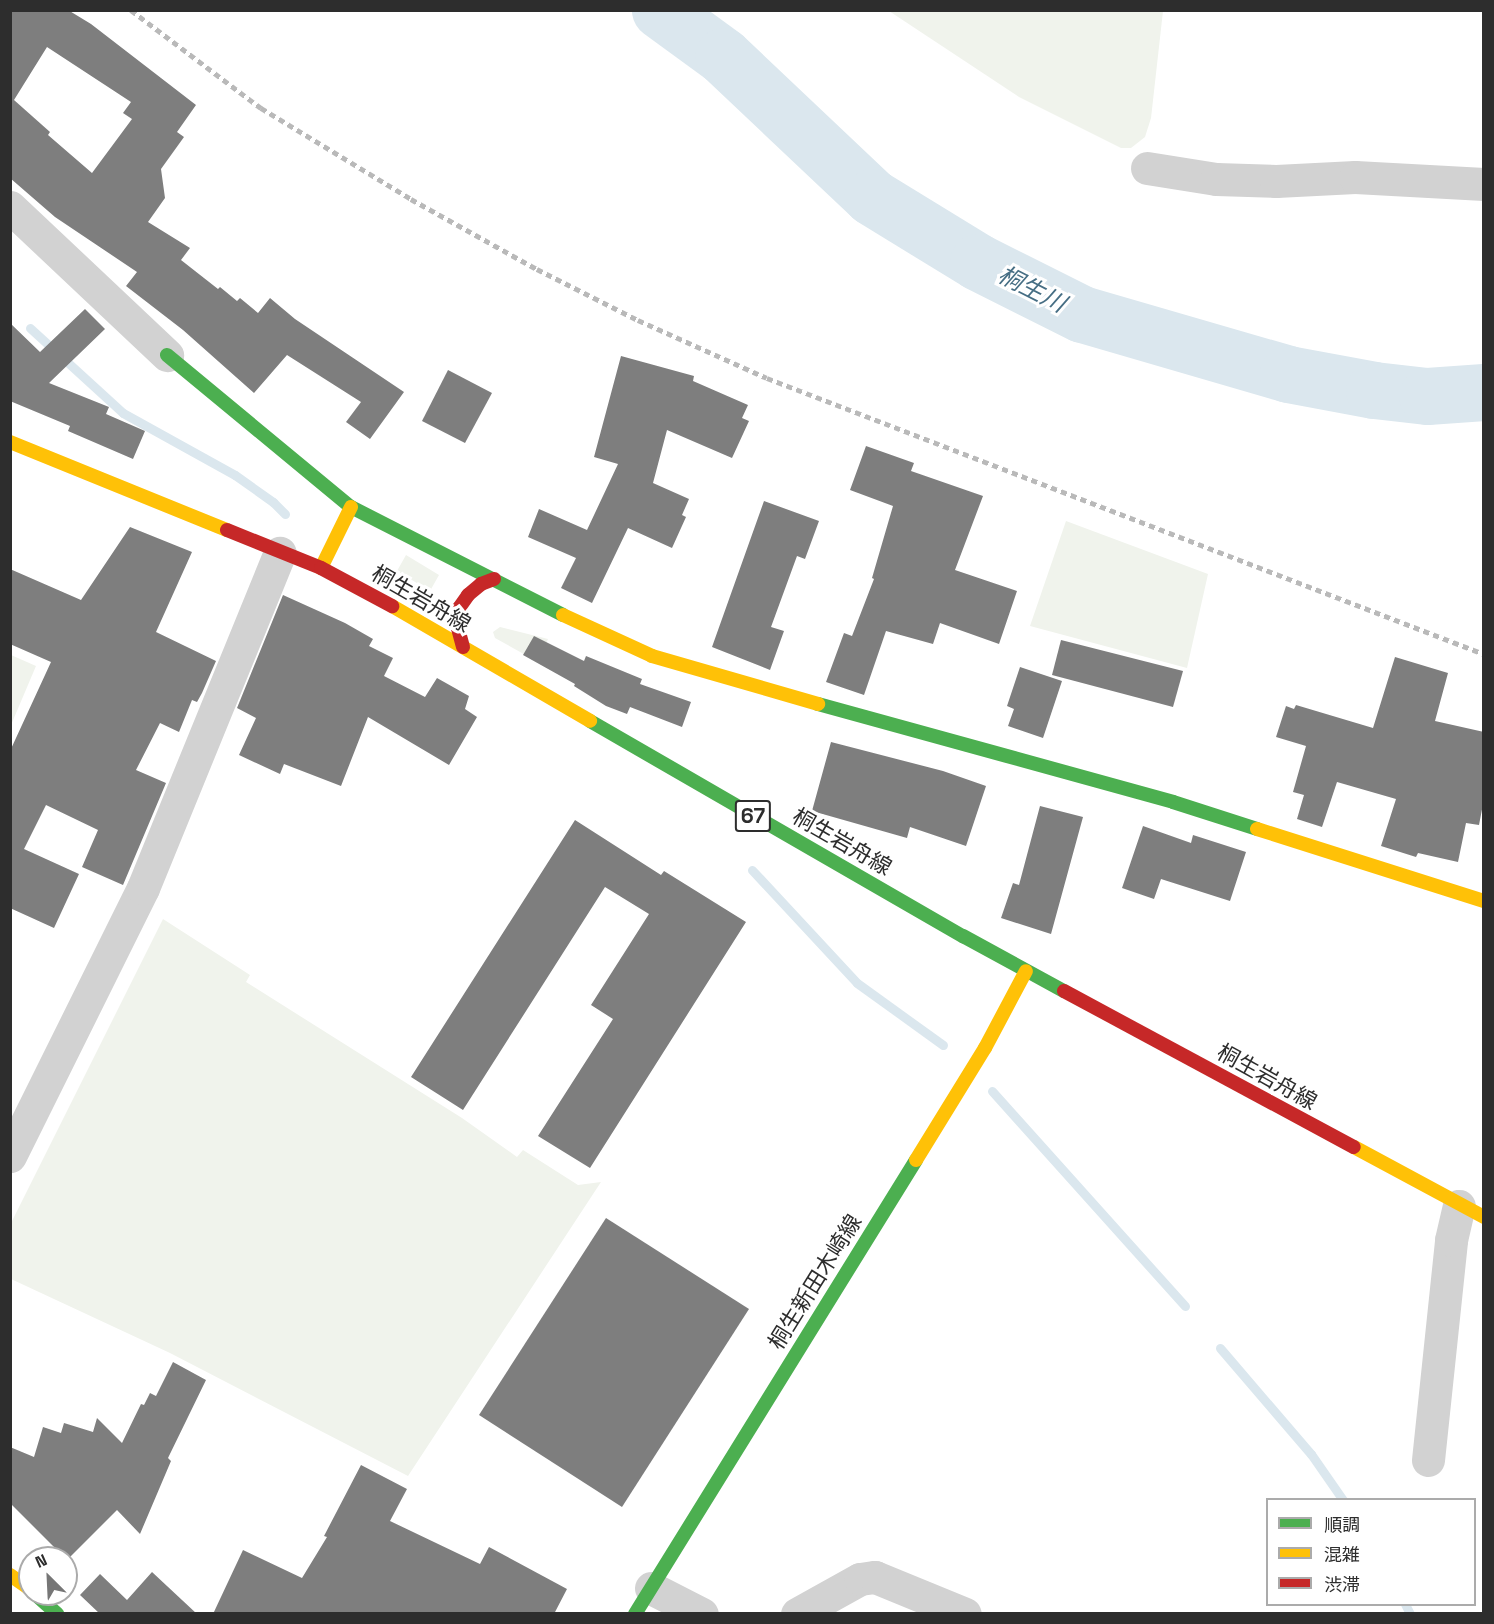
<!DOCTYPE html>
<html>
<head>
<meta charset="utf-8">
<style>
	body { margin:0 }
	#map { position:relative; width:1494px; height:1624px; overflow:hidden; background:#fff; font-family:"Space Grotesk","Noto Sans JP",sans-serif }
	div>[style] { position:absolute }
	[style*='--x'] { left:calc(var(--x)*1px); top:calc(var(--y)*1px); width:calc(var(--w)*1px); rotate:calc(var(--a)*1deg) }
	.green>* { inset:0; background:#f0f3ec }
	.stream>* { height:9px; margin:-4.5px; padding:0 4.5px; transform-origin:4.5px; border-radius:4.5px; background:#dbe7ee }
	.river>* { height:57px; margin:-28.5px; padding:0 28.5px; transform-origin:28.5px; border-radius:28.5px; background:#dbe7ee }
	.building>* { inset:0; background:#7e7e7e }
	.street>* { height:33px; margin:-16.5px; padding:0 16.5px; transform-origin:16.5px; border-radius:16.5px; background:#d2d2d2 }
	.fast>* { height:14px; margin:-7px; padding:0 7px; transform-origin:7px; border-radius:7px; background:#4caf50 }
	.slow>* { height:14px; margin:-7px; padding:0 7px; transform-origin:7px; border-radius:7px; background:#ffc107 }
	.jam>* { height:14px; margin:-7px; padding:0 7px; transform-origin:7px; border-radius:7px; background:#c62828 }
	.rail>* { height:4.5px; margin-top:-2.25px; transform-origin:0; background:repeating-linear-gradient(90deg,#b9b9b9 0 6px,transparent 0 10.5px) }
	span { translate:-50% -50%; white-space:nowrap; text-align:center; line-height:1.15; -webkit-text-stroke:6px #fff; paint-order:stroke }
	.shield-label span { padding:2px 4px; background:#fff; border:2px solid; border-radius:4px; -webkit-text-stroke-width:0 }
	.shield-label { font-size:21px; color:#2d2d2d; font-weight:700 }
	.street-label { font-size:22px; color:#2d2d2d }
	.water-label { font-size:24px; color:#466e84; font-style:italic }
	.frame { position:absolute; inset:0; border:12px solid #2d2d2d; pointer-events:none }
	.legend { position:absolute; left:1266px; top:1498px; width:210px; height:108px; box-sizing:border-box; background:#fff; border:2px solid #ababab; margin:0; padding:8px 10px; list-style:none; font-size:18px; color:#2d2d2d }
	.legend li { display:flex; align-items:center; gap:12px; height:30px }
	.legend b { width:30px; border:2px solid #ababab }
	.north { position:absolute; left:18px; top:1546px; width:60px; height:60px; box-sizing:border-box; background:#fff; border:2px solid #ababab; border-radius:50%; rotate:336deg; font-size:16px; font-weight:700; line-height:24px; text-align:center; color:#2d2d2d }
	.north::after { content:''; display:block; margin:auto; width:21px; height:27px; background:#767676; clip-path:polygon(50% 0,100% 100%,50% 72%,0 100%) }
</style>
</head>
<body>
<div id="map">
	<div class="green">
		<div style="clip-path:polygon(889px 11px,1163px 11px,1151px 118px,1145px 137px,1131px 148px,1121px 148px,1019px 97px)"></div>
		<div style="clip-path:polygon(1066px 521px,1208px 574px,1187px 668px,1030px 626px)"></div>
		<div style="clip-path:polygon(406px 555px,439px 575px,430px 591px,397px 571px)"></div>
		<div style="clip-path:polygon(500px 627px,548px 639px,538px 662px,495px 638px,493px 632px)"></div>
		<div style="clip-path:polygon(11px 655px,36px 666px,11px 725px)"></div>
		<div style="clip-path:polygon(163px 919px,250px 975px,246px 982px,462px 1118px,517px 1157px,523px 1150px,578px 1185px,601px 1182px,408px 1476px,170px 1353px,11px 1279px,11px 1223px)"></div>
	</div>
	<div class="stream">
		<div style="--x:30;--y:328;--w:126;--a:42.4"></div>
		<div style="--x:123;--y:413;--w:128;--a:29"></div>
		<div style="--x:235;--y:475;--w:47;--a:35.4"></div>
		<div style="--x:273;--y:502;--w:17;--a:45"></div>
		<div style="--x:752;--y:870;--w:154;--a:47.1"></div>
		<div style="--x:857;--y:983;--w:106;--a:35.8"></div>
		<div style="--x:992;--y:1091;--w:289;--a:48.1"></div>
		<div style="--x:1220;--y:1348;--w:140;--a:49.4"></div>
		<div style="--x:1311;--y:1454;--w:56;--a:55.2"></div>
		<div style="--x:1405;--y:1604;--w:11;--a:63"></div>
	</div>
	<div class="river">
		<div style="--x:660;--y:10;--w:78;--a:36.1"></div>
		<div style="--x:723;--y:56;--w:205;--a:43.4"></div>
		<div style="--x:872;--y:197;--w:124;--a:31.5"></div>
		<div style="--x:978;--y:262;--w:116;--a:26.6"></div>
		<div style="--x:1082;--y:314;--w:215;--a:16.2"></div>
		<div style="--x:1288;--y:374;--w:87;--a:10.5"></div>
		<div style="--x:1374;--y:390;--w:53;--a:6.5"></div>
		<div style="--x:1427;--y:396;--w:57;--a:-4"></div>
	</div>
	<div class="building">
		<div style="clip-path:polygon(evenodd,10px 10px,68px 10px,91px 24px,196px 105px,177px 132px,184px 137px,161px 169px,165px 198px,148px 222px,190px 248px,181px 260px,218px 289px,220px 287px,237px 301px,240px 298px,258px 313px,270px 298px,295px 319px,404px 392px,370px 439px,346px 422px,361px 402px,287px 355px,254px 393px,183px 330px,126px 286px,137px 272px,55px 217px,10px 178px,10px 10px,47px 47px,131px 102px,123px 113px,132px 119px,92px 173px,48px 135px,50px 132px,14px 100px,47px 47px)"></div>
		<div style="clip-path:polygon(85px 309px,105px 329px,49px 383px,109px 407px,106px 414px,145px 431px,133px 459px,68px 431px,70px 426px,10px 401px,10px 323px,40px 352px)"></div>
		<div style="clip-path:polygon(621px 356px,694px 376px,693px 381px,748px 405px,742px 418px,749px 421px,732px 458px,667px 430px,653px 483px,689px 499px,682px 515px,686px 517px,672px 548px,628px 528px,592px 603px,561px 588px,576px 558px,528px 537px,539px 509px,587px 530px,618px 464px,594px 457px)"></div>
		<div style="clip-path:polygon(448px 370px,492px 393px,465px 443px,422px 421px)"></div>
		<div style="clip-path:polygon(866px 446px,914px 463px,911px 471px,983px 496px,955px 570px,1017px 591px,999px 644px,940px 623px,933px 644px,886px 631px,864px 695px,826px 682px,844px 633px,852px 636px,874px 579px,872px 578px,893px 506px,850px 490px)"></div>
		<div style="clip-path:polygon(764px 501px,819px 521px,805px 559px,797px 556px,771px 627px,784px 631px,770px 670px,712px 647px)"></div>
		<div style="clip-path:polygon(130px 527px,192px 552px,156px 632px,216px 661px,202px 693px,197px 702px,192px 700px,179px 732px,160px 723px,136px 770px,166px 783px,123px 885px,82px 867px,98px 830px,46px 805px,24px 849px,79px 874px,54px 928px,10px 908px,10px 751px,51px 662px,10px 644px,10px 569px,81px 600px)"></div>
		<div style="clip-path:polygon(283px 595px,345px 623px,373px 639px,369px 646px,393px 658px,384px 676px,425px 697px,437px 678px,469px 696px,465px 709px,477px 717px,449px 765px,368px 717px,341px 786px,284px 764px,280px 774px,239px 755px,256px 718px,237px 708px)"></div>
		<div style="clip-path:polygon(534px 636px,584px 661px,586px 656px,642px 679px,640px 684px,691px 702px,682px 727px,630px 707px,627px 714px,606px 706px,574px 686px,575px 684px,523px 655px)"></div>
		<div style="clip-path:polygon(1061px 640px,1183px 671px,1173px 707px,1052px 675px)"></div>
		<div style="clip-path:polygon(1395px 657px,1448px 673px,1435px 721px,1484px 732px,1484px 799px,1479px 825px,1466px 823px,1458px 862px,1418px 853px,1416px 857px,1381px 846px,1396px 799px,1337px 782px,1322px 827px,1297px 819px,1304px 795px,1293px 792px,1306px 746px,1276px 737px,1286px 706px,1294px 709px,1296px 705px,1373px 728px)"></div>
		<div style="clip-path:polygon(1020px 667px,1062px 681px,1043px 738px,1008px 726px,1014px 709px,1007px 706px)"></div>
		<div style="clip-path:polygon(831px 742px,943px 771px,986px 786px,966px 846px,910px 827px,907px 838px,812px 811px)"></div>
		<div style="clip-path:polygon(1040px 806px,1083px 817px,1051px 934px,1001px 918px,1013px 883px,1019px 885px)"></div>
		<div style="clip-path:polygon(575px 820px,661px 875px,664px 871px,746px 922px,590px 1168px,538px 1136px,613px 1019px,591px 1005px,649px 914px,605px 887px,463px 1110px,411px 1077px)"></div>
		<div style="clip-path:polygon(1143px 826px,1191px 843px,1193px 835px,1246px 852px,1230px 901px,1161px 879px,1154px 899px,1122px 888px)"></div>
		<div style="clip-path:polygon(606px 1218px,749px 1309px,622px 1507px,479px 1415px)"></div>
		<div style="clip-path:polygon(173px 1362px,206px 1380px,168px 1458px,171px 1461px,140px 1534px,117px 1510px,67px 1560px,10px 1503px,10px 1447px,34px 1457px,43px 1427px,61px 1433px,64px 1423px,93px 1432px,97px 1418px,122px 1443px,141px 1404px,144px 1405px,150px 1393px,156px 1396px)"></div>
		<div style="clip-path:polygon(361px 1465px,407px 1489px,390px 1521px,480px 1564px,489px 1547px,567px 1589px,554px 1614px,213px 1614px,243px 1550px,302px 1578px,327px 1537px,324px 1536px)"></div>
		<div style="clip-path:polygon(152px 1572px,197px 1614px,100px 1614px,80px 1595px,100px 1574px,127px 1600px)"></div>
	</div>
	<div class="street">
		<div style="--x:1147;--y:168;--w:70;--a:9.1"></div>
		<div style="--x:1216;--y:179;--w:60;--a:1.9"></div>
		<div style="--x:1276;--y:181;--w:79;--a:-2.9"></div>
		<div style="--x:1355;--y:177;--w:129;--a:3.1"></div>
		<div style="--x:10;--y:207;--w:216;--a:43.3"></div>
		<div style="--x:10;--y:1156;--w:299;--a:-63.6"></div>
		<div style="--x:143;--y:888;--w:362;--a:-67.8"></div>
		<div style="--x:1428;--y:1460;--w:221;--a:-84"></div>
		<div style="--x:1451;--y:1240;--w:35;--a:-77"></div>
		<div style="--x:651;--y:1588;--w:57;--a:27"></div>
		<div style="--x:797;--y:1614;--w:72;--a:-29.1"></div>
		<div style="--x:860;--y:1579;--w:15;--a:-8"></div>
		<div style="--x:875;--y:1577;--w:97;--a:22.3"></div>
	</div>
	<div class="fast">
		<div style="--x:167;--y:355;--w:239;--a:39.6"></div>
		<div style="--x:351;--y:507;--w:238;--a:27"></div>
		<div style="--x:818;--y:704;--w:368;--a:15.4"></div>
		<div style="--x:1173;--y:802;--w:88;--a:17.8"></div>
		<div style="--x:590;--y:721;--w:431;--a:30"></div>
		<div style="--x:963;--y:936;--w:115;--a:28.6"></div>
		<div style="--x:35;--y:1594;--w:30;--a:42"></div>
		<div style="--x:635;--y:1614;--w:534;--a:-58.24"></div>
	</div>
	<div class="slow">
		<div style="--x:10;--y:442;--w:234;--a:22.1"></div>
		<div style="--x:321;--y:568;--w:68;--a:-63.8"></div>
		<div style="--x:392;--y:606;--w:229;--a:30.1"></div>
		<div style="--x:563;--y:615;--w:98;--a:24.7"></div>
		<div style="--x:652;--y:656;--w:173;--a:16.1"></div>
		<div style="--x:1257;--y:829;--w:238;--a:17.6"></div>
		<div style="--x:1354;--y:1147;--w:148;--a:28.3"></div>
		<div style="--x:916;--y:1160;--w:132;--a:-58.4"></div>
		<div style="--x:985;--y:1048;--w:87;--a:-62"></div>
		<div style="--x:10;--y:1575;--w:24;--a:35"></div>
	</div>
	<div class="jam">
		<div style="--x:227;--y:530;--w:101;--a:22"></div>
		<div style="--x:321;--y:568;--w:81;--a:28.2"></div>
		<div style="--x:463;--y:647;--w:20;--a:-105"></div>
		<div style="--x:458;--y:628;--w:20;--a:-87"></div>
		<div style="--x:459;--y:608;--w:16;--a:-55"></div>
		<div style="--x:468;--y:595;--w:17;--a:-40"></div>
		<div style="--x:481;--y:584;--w:14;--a:-21"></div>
		<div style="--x:1064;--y:991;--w:329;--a:28.3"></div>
	</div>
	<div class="rail">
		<div style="--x:131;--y:10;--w:163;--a:37"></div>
		<div style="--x:261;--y:108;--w:175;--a:31.2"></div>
		<div style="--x:411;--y:199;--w:144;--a:29.1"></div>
		<div style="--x:537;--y:269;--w:113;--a:26.8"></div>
		<div style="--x:638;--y:320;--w:141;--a:24.2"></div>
		<div style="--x:767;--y:378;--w:768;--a:21.05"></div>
	</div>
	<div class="shield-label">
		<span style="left:753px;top:816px">67</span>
	</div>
	<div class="street-label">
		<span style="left:421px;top:599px;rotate:30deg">桐生岩舟線</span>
		<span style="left:842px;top:842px;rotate:30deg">桐生岩舟線</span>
		<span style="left:1267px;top:1077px;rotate:29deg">桐生岩舟線</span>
		<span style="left:815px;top:1282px;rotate:-58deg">桐生新田木崎線</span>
	</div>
	<div class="water-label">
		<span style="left:1032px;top:289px;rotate:27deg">桐生川</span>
	</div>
	<div class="frame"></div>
	<ul class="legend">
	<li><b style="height:8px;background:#4caf50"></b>順調</li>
	<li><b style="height:8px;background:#ffc107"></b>混雑</li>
	<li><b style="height:8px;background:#c62828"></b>渋滞</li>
	</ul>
	<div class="north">N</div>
</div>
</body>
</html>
